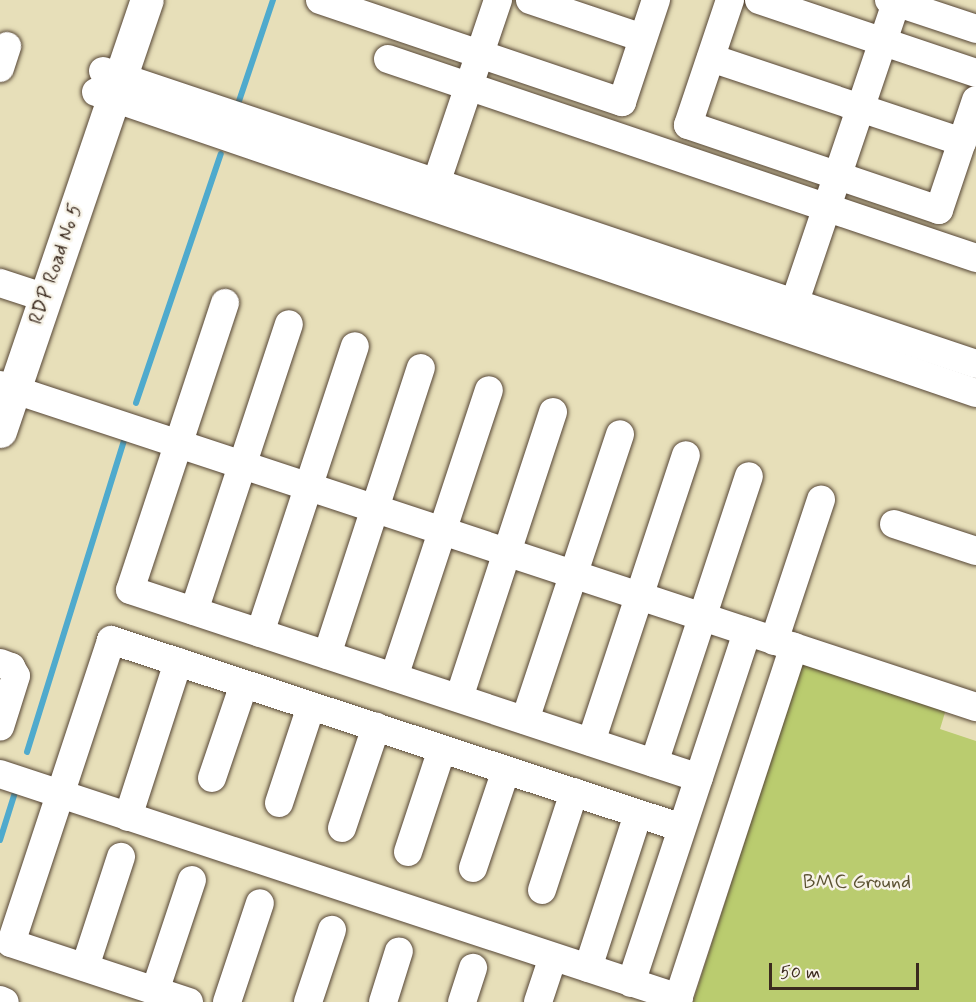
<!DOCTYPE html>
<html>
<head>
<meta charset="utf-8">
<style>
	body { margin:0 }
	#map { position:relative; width:976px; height:1002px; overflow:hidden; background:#e7dfb9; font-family:Mynerve,sans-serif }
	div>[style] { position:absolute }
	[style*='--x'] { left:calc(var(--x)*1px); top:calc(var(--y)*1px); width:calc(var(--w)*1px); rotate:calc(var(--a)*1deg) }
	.green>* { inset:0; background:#bacc6f }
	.stream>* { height:6px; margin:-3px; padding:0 3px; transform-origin:3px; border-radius:3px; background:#4faacd }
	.roads { filter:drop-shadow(0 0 2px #554535) drop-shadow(0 0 2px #554535) }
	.minor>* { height:28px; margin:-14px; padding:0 14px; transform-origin:14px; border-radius:14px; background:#fff }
	.major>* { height:33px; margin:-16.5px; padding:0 16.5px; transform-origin:16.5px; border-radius:16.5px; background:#fff }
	span { translate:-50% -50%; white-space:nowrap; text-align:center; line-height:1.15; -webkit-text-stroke:5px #f7f3e8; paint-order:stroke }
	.street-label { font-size:20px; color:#3b2a1e }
	.park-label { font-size:20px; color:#5b5232 }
	.scale { position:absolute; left:769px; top:963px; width:150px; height:27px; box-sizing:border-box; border:3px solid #3b2a1e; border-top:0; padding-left:8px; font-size:18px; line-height:21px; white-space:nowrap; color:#3b2a1e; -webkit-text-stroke:4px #f7f3e8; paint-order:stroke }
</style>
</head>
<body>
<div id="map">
	<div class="green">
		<div style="clip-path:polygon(803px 660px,947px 706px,940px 729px,976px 741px,976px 1002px,693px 1002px)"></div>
	</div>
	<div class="stream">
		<div style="--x:237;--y:107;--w:113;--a:-71.4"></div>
		<div style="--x:136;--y:403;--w:263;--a:-71.2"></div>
		<div style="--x:27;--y:752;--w:333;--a:-72.7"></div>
		<div style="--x:0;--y:840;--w:57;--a:-72.5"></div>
	</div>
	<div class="roads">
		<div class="minor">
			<div style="--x:320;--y:0;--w:319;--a:18.7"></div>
			<div style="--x:622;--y:102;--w:108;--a:-71.6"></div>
			<div style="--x:530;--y:0;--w:119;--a:18.6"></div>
			<div style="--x:730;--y:0;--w:132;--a:108.6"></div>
			<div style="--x:688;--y:125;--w:265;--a:18.7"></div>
			<div style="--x:939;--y:210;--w:116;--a:-71.4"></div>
			<div style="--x:759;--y:0;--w:229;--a:18.6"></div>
			<div style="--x:889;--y:0;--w:92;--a:18.4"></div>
			<div style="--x:711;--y:58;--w:265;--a:18.5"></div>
			<div style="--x:388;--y:59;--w:621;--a:18.7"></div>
			<div style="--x:0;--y:68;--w:23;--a:-72"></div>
			<div style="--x:103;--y:71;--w:921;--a:18.55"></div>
			<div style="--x:96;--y:92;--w:930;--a:18.88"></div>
			<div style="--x:431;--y:198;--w:209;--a:-71.3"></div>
			<div style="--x:0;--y:283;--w:48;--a:18.1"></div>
			<div style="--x:225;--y:303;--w:302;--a:108.3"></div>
			<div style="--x:130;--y:590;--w:599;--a:18.28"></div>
			<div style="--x:789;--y:319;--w:337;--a:-71.3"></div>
			<div style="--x:0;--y:385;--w:1028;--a:18.26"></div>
			<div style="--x:894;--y:524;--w:86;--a:18.2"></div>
			<div style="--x:194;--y:611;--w:302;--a:-71.7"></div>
			<div style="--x:260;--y:633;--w:302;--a:-71.7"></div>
			<div style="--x:774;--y:641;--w:149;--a:-71.6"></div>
			<div style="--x:327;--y:655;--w:302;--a:-71.9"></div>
			<div style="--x:0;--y:663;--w:12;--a:20"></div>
			<div style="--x:11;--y:667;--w:10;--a:61"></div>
			<div style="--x:16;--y:676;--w:53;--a:107.4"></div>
			<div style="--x:394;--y:677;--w:302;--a:-71.7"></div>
			<div style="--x:459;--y:698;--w:301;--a:-71.8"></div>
			<div style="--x:525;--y:720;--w:301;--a:-71.6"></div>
			<div style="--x:591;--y:742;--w:302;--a:-71.7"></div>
			<div style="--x:654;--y:763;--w:302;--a:-71.7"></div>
			<div style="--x:0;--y:774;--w:715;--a:18.26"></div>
			<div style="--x:212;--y:778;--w:99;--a:-71.2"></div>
			<div style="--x:279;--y:803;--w:102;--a:-71.7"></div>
			<div style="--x:128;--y:817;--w:163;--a:-72.1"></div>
			<div style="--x:342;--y:828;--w:107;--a:-71.4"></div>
			<div style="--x:408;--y:852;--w:108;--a:-71.7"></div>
			<div style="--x:473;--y:868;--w:103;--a:-71.4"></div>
			<div style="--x:542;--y:890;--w:103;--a:-71.9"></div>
			<div style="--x:85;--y:967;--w:116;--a:-71.9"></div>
			<div style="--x:588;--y:968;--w:162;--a:-72"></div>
			<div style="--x:631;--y:983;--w:370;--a:-71.7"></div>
			<div style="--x:155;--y:991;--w:117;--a:-71.6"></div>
			<div style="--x:0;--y:1000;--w:5;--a:22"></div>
			<div style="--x:189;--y:1002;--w:188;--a:-161.7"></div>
			<div style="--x:11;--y:943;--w:319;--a:-71.7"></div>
			<div style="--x:111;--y:640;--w:601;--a:18.22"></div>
			<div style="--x:227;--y:1002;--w:104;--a:-71.6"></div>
			<div style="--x:308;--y:1002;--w:76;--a:-71.6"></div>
			<div style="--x:383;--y:1002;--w:53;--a:-72.6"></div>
			<div style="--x:462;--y:1002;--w:36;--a:-72"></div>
			<div style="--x:538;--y:1002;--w:47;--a:-71.6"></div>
			<div style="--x:677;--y:1002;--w:374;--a:-71.8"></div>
		</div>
		<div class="major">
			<div style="--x:0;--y:431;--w:455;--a:-71.2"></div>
		</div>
	</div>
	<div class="street-label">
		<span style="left:56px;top:264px;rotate:-71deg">RDP Road No 5</span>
	</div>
	<div class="park-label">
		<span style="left:857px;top:882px">BMC Ground</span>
	</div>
	<div class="scale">50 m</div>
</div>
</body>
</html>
